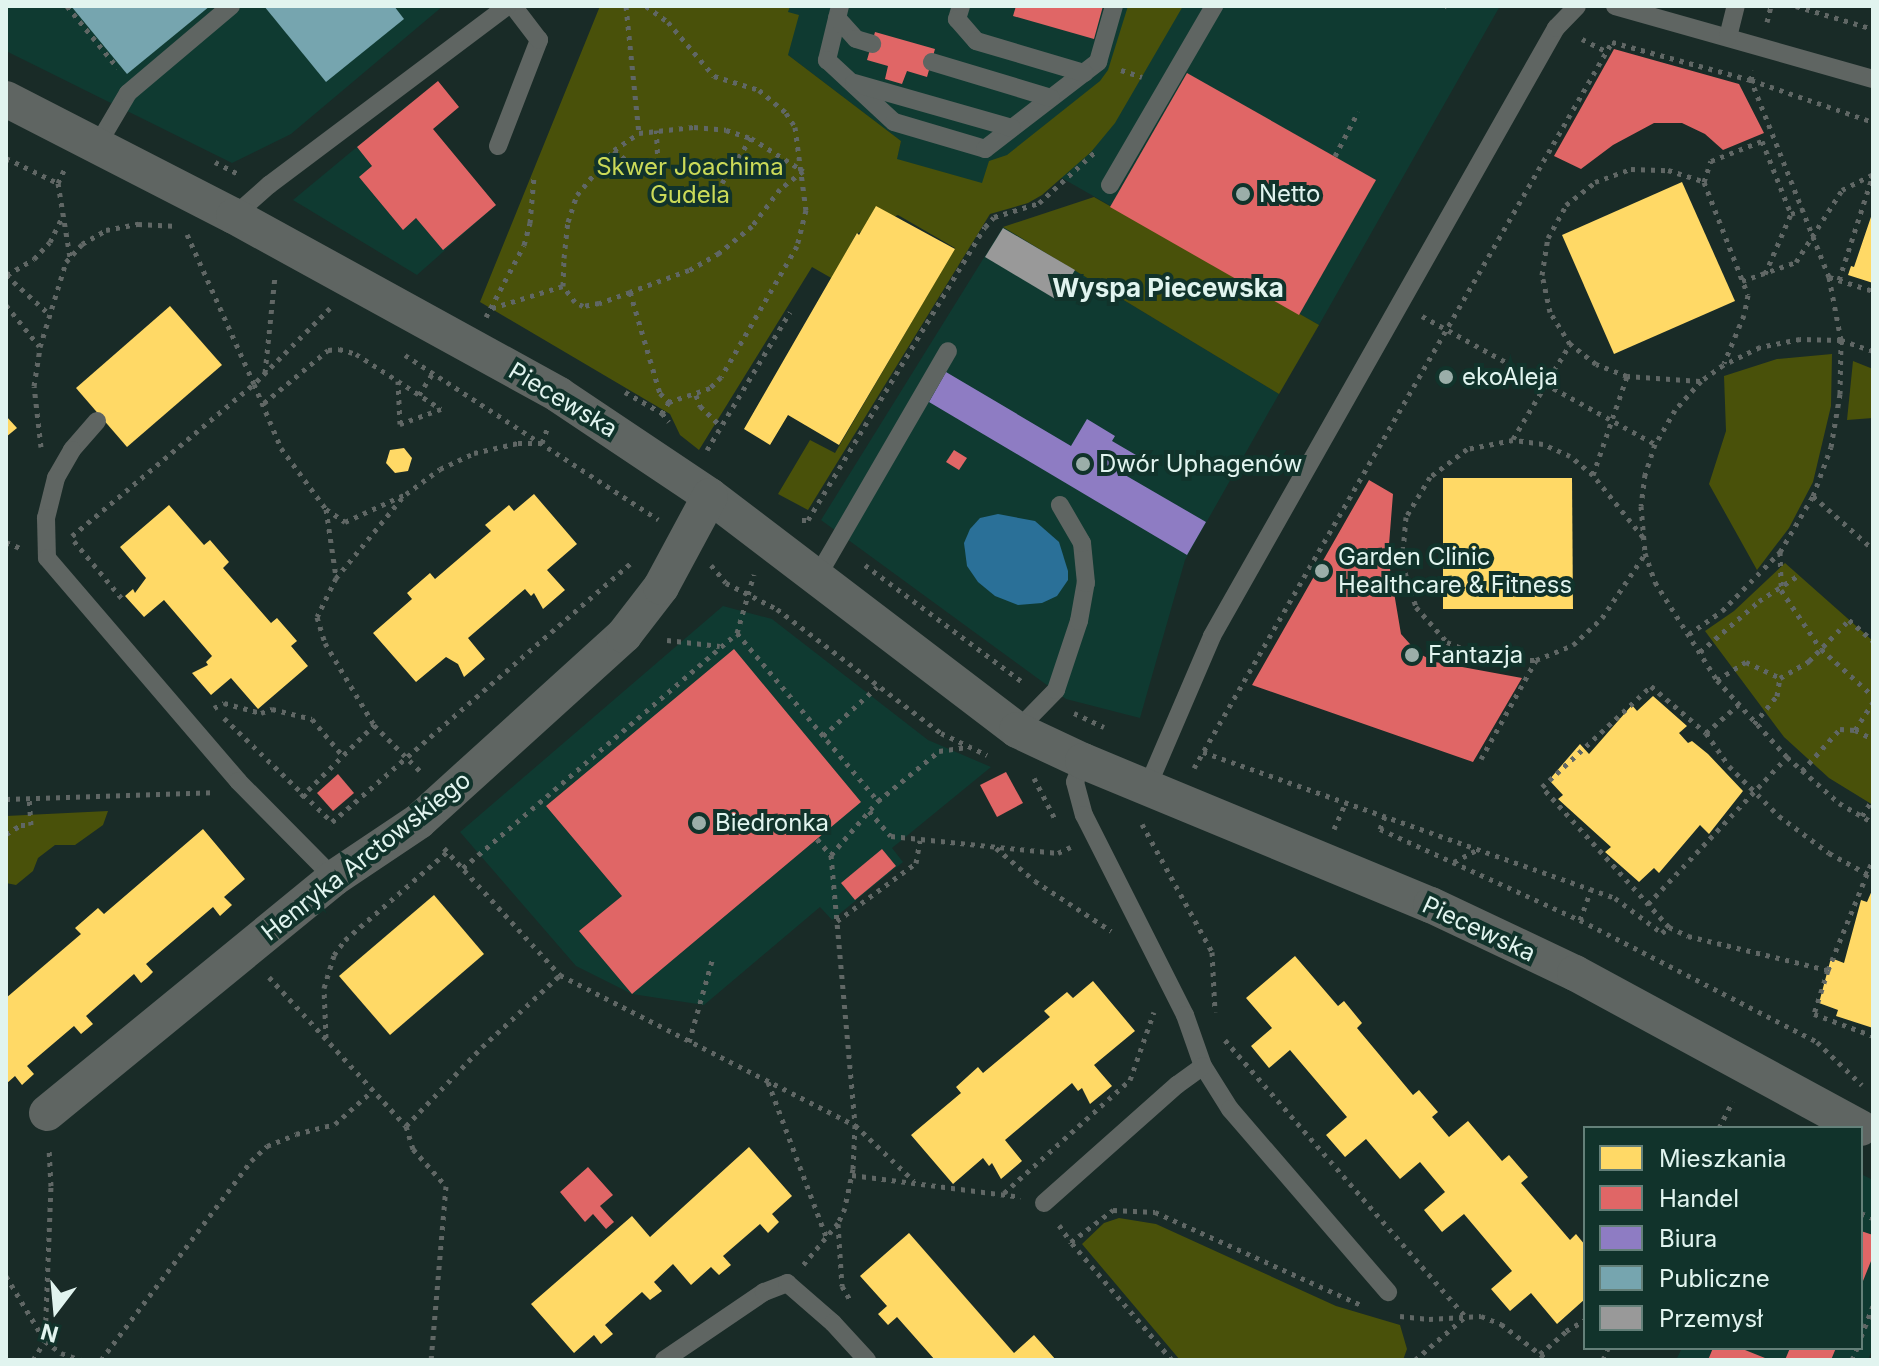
<!DOCTYPE html>
<html>
<head>
<meta charset="utf-8">
<style>
	body { margin:0 }
	#map { position:relative; width:1879px; height:1366px; overflow:hidden; background:#192b27; font-family:Inter,sans-serif }
	div>[style] { position:absolute }
	[style*='--x'] { left:calc(var(--x)*1px); top:calc(var(--y)*1px); width:calc(var(--w)*1px); rotate:calc(var(--a)*1deg) }
	.built>* { inset:0; background:#0f3a31 }
	.green>* { inset:0; background:#49510a }
	.water>* { inset:0; background:#2a7098 }
	.homes>* { inset:0; background:#ffd966 }
	.shops>* { inset:0; background:#e06666 }
	.offices>* { inset:0; background:#8e7cc3 }
	.public>* { inset:0; background:#76a5af }
	.industry>* { inset:0; background:#999 }
	.path>* { height:5px; margin-top:-2.5px; transform-origin:0; background:repeating-linear-gradient(90deg,#606765 0 4px,transparent 0 10px) }
	.lane>* { height:18px; margin:-9px; padding:0 9px; transform-origin:9px; border-radius:9px; background:#5f6562 }
	.street>* { height:36px; margin:-18px; padding:0 18px; transform-origin:18px; border-radius:18px; background:#5f6562 }
	.dots>* { width:22px; height:22px; translate:-50% -50%; box-sizing:border-box; border:4px solid #11332b; border-radius:50% }
	span { translate:-50% -50%; white-space:nowrap; text-align:center; line-height:1.15; -webkit-text-stroke:8px #11332b; paint-order:stroke }
	.park-label { font-size:24px; color:#cbda58 }
	.poi-label { font-size:24px; color:#e1f4ef }
	.left { translate:0 -50%; text-align:left }
	.street-label { font-size:24px; color:#e1f4ef }
	.neighbourhood-label { font-size:26px; color:#e1f4ef; font-weight:700 }
	.frame { position:absolute; inset:0; border:8px solid #e1f4ef; pointer-events:none }
	.legend { position:absolute; left:1583px; top:1126px; width:280px; height:224px; box-sizing:border-box; background:#11332b; border:2px solid #648079; margin:0; padding:10px 14px; list-style:none; font-size:24px; color:#e1f4ef }
	.legend li { display:flex; align-items:center; gap:16px; height:40px }
	.legend b { width:40px; border:2px solid #648079 }
	.north { position:absolute; left:16px; top:1270px; width:80px; height:80px; -webkit-text-stroke:6px #11332b; paint-order:stroke; rotate:196deg; font-size:22px; font-weight:700; line-height:32px; text-align:center; color:#e1f4ef }
	.north::after { content:''; display:block; margin:auto; width:28px; height:36px; background:#e1f4ef; clip-path:polygon(50% 0,100% 100%,50% 72%,0 100%) }
</style>
</head>
<body>
<div id="map">
	<div class="built">
		<div style="clip-path:polygon(6px 6px,443px 6px,291px 134px,232px 163px,6px 51px)"></div>
		<div style="clip-path:polygon(706px 6px,1500px 6px,1319px 325px,1053px 173px,1029px 192px,888px 193px,901px 141px,780px 49px)"></div>
		<div style="clip-path:polygon(410px 103px,496px 205px,417px 275px,293px 200px)"></div>
		<div style="clip-path:polygon(1003px 227px,1279px 394px,1185px 560px,1140px 718px,1066px 699px,821px 520px)"></div>
		<div style="clip-path:polygon(723px 606px,772px 619px,928px 740px,991px 767px,892px 848px,903px 862px,832px 920px,820px 907px,704px 1005px,632px 994px,576px 966px,460px 832px)"></div>
		<div style="clip-path:polygon(1861px 1174px,1873px 1180px,1873px 1347px,1868px 1360px,1676px 1360px,1682px 1348px,1861px 1348px)"></div>
	</div>
	<div class="green">
		<div style="clip-path:polygon(600px 6px,790px 6px,788px 12px,799px 15px,788px 55px,901px 141px,897px 159px,982px 183px,989px 161px,1007px 155px,1100px 81px,1108px 70px,1128px 6px,1183px 6px,1115px 123px,1091px 152px,1042px 195px,1028px 203px,990px 214px,808px 510px,778px 494px,810px 440px,835px 453px,955px 248px,898px 215px,856px 234px,833px 279px,812px 267px,699px 450px,680px 435px,670px 414px,480px 302px)"></div>
		<div style="clip-path:polygon(1094px 197px,1319px 325px,1279px 394px,1003px 227px)"></div>
		<div style="clip-path:polygon(1832px 354px,1831px 406px,1813px 482px,1789px 528px,1757px 570px,1709px 484px,1726px 431px,1724px 376px,1777px 359px)"></div>
		<div style="clip-path:polygon(1853px 361px,1873px 369px,1873px 418px,1847px 420px)"></div>
		<div style="clip-path:polygon(1785px 563px,1873px 641px,1873px 805px,1829px 778px,1784px 737px,1705px 631px,1734px 611px)"></div>
		<div style="clip-path:polygon(108px 811px,103px 825px,75px 845px,55px 845px,38px 858px,33px 871px,16px 885px,6px 883px,6px 816px)"></div>
		<div style="clip-path:polygon(1119px 1218px,1156px 1224px,1336px 1306px,1400px 1325px,1407px 1349px,1403px 1360px,1180px 1360px,1082px 1244px,1104px 1223px)"></div>
	</div>
	<div class="water">
		<div style="clip-path:polygon(998px 514px,1035px 521px,1059px 542px,1068px 571px,1068px 580px,1057px 596px,1042px 603px,1018px 605px,995px 596px,978px 582px,967px 566px,964px 543px,970px 529px,980px 518px)"></div>
	</div>
	<div class="homes">
		<div style="clip-path:polygon(1682px 182px,1735px 301px,1614px 354px,1562px 235px)"></div>
		<div style="clip-path:polygon(876px 206px,955px 249px,839px 445px,788px 415px,770px 445px,744px 429px,857px 233px,859px 235px)"></div>
		<div style="clip-path:polygon(1873px 211px,1873px 283px,1848px 275px,1851px 266px,1854px 267px)"></div>
		<div style="clip-path:polygon(170px 306px,222px 365px,127px 447px,76px 388px)"></div>
		<div style="clip-path:polygon(6px 416px,17px 428px,6px 437px)"></div>
		<div style="clip-path:polygon(404px 448px,412px 458px,408px 471px,395px 473px,386px 463px,390px 450px)"></div>
		<div style="clip-path:polygon(1443px 478px,1572px 478px,1573px 609px,1443px 609px)"></div>
		<div style="clip-path:polygon(534px 494px,577px 544px,547px 570px,565px 590px,543px 609px,534px 593px,531px 596px,525px 589px,468px 638px,485px 659px,464px 677px,458px 664px,446px 657px,416px 682px,373px 633px,412px 599px,407px 593px,430px 573px,435px 579px,491px 531px,485px 525px,509px 505px,514px 511px)"></div>
		<div style="clip-path:polygon(169px 505px,204px 545px,210px 540px,229px 562px,223px 568px,271px 623px,277px 618px,297px 641px,291px 646px,308px 666px,258px 709px,231px 678px,211px 695px,192px 673px,208px 665px,206px 662px,212px 656px,164px 600px,144px 617px,125px 596px,133px 589px,135px 593px,146px 578px,120px 547px)"></div>
		<div style="clip-path:polygon(1653px 696px,1687px 726px,1679px 733px,1688px 743px,1692px 741px,1708px 754px,1743px 791px,1709px 834px,1700px 825px,1659px 873px,1654px 868px,1639px 882px,1605px 852px,1611px 847px,1558px 799px,1563px 795px,1549px 780px,1580px 744px,1589px 754px,1632px 705px,1637px 711px)"></div>
		<div style="clip-path:polygon(203px 829px,245px 879px,224px 897px,232px 905px,220px 916px,213px 907px,146px 964px,153px 972px,147px 978px,141px 983px,134px 974px,86px 1016px,93px 1024px,81px 1034px,74px 1026px,27px 1066px,34px 1074px,22px 1085px,15px 1076px,6px 1084px,6px 998px,81px 934px,75px 928px,98px 908px,104px 914px)"></div>
		<div style="clip-path:polygon(1873px 888px,1873px 1028px,1836px 1016px,1838px 1010px,1819px 1003px,1831px 958px,1844px 963px,1861px 900px,1867px 902px)"></div>
		<div style="clip-path:polygon(434px 895px,484px 954px,390px 1035px,339px 976px)"></div>
		<div style="clip-path:polygon(1295px 956px,1338px 1006px,1344px 1001px,1362px 1023px,1357px 1028px,1413px 1095px,1419px 1090px,1438px 1112px,1432px 1117px,1449px 1137px,1468px 1121px,1502px 1161px,1509px 1155px,1528px 1177px,1521px 1183px,1570px 1240px,1576px 1234px,1585px 1245px,1585px 1299px,1557px 1324px,1531px 1293px,1510px 1311px,1491px 1289px,1512px 1271px,1464px 1214px,1442px 1232px,1424px 1210px,1445px 1192px,1420px 1162px,1400px 1179px,1366px 1139px,1345px 1157px,1326px 1135px,1347px 1117px,1290px 1050px,1269px 1068px,1251px 1046px,1272px 1028px,1246px 998px)"></div>
		<div style="clip-path:polygon(1093px 981px,1135px 1031px,1094px 1065px,1112px 1086px,1090px 1104px,1082px 1088px,1078px 1091px,1072px 1083px,1005px 1140px,1022px 1161px,1001px 1179px,992px 1163px,989px 1166px,983px 1158px,953px 1184px,911px 1135px,961px 1093px,956px 1087px,978px 1067px,983px 1073px,1050px 1017px,1044px 1011px,1067px 992px,1073px 998px)"></div>
		<div style="clip-path:polygon(749px 1147px,792px 1196px,772px 1214px,779px 1222px,768px 1233px,760px 1224px,723px 1256px,731px 1265px,719px 1275px,711px 1267px,691px 1285px,673px 1264px,654px 1282px,662px 1291px,650px 1300px,642px 1292px,605px 1325px,613px 1334px,601px 1344px,594px 1335px,574px 1353px,531px 1304px,632px 1216px,650px 1237px)"></div>
		<div style="clip-path:polygon(909px 1233px,1014px 1353px,1034px 1335px,1056px 1360px,935px 1360px,897px 1317px,888px 1325px,878px 1314px,887px 1306px,860px 1276px)"></div>
	</div>
	<div class="shops">
		<div style="clip-path:polygon(1016px 6px,1103px 6px,1094px 39px,1013px 16px)"></div>
		<div style="clip-path:polygon(875px 32px,935px 49px,927px 77px,907px 71px,902px 84px,885px 79px,888px 66px,867px 60px)"></div>
		<div style="clip-path:polygon(1614px 49px,1739px 84px,1764px 133px,1723px 150px,1705px 134px,1682px 123px,1654px 123px,1613px 145px,1581px 169px,1554px 156px)"></div>
		<div style="clip-path:polygon(1187px 73px,1376px 180px,1299px 315px,1110px 207px)"></div>
		<div style="clip-path:polygon(438px 81px,459px 107px,433px 129px,496px 205px,443px 250px,416px 218px,403px 230px,359px 177px,372px 166px,357px 147px)"></div>
		<div style="clip-path:polygon(954px 450px,967px 458px,959px 470px,946px 462px)"></div>
		<div style="clip-path:polygon(1369px 480px,1393px 494px,1388px 557px,1401px 634px,1418px 653px,1435px 662px,1522px 678px,1473px 762px,1252px 685px)"></div>
		<div style="clip-path:polygon(734px 649px,861px 802px,632px 994px,579px 931px,622px 896px,546px 806px)"></div>
		<div style="clip-path:polygon(1006px 772px,1023px 803px,997px 817px,980px 785px)"></div>
		<div style="clip-path:polygon(338px 774px,354px 793px,333px 811px,317px 793px)"></div>
		<div style="clip-path:polygon(882px 849px,896px 866px,855px 900px,841px 883px)"></div>
		<div style="clip-path:polygon(588px 1167px,613px 1195px,600px 1206px,614px 1222px,606px 1229px,593px 1214px,585px 1222px,560px 1192px)"></div>
		<div style="clip-path:polygon(1861px 1231px,1873px 1235px,1873px 1256px,1861px 1286px)"></div>
		<div style="clip-path:polygon(1713px 1348px,1740px 1348px,1770px 1360px,1708px 1360px)"></div>
		<div style="clip-path:polygon(1790px 1348px,1836px 1348px,1831px 1360px,1785px 1360px)"></div>
	</div>
	<div class="offices">
		<div style="clip-path:polygon(946px 372px,1071px 446px,1087px 419px,1115px 436px,1112px 441px,1136px 455px,1125px 475px,1206px 522px,1187px 555px,929px 402px)"></div>
	</div>
	<div class="public">
		<div style="clip-path:polygon(71px 6px,210px 6px,127px 74px)"></div>
		<div style="clip-path:polygon(264px 6px,394px 6px,404px 19px,326px 82px)"></div>
	</div>
	<div class="industry">
		<div style="clip-path:polygon(1003px 228px,1075px 270px,1057px 300px,985px 257px)"></div>
	</div>
	<div class="path">
		<div style="--x:67;--y:6;--w:80;--a:50.6"></div>
		<div style="--x:626;--y:6;--w:128;--a:84.2"></div>
		<div style="--x:646;--y:6;--w:27;--a:36"></div>
		<div style="--x:668;--y:22;--w:71;--a:49.6"></div>
		<div style="--x:714;--y:76;--w:47;--a:17.3"></div>
		<div style="--x:759;--y:90;--w:35;--a:40"></div>
		<div style="--x:786;--y:113;--w:17;--a:57"></div>
		<div style="--x:795;--y:127;--w:84;--a:82.5"></div>
		<div style="--x:806;--y:210;--w:37;--a:104"></div>
		<div style="--x:797;--y:246;--w:151;--a:120.1"></div>
		<div style="--x:721;--y:377;--w:16;--a:135"></div>
		<div style="--x:710;--y:388;--w:43;--a:161.1"></div>
		<div style="--x:669;--y:402;--w:13;--a:122"></div>
		<div style="--x:1796;--y:6;--w:80;--a:16.6"></div>
		<div style="--x:1444;--y:7;--w:1;--a:-45"></div>
		<div style="--x:1767;--y:22;--w:16;--a:-76"></div>
		<div style="--x:1582;--y:39;--w:27;--a:27"></div>
		<div style="--x:1121;--y:70;--w:22;--a:18"></div>
		<div style="--x:694;--y:127;--w:32;--a:5"></div>
		<div style="--x:726;--y:130;--w:26;--a:18"></div>
		<div style="--x:751;--y:138;--w:62;--a:32.4"></div>
		<div style="--x:803;--y:171;--w:29;--a:142"></div>
		<div style="--x:780;--y:189;--w:46;--a:127.1"></div>
		<div style="--x:752;--y:226;--w:43;--a:140.7"></div>
		<div style="--x:719;--y:253;--w:34;--a:150"></div>
		<div style="--x:689;--y:270;--w:63;--a:159.6"></div>
		<div style="--x:630;--y:292;--w:33;--a:160"></div>
		<div style="--x:599;--y:303;--w:16;--a:169"></div>
		<div style="--x:583;--y:306;--w:9;--a:-153"></div>
		<div style="--x:575;--y:302;--w:20;--a:-127"></div>
		<div style="--x:563;--y:286;--w:28;--a:-88"></div>
		<div style="--x:564;--y:258;--w:36;--a:-84"></div>
		<div style="--x:568;--y:222;--w:28;--a:-72"></div>
		<div style="--x:577;--y:195;--w:58;--a:-50.6"></div>
		<div style="--x:614;--y:150;--w:30;--a:-34"></div>
		<div style="--x:639;--y:133;--w:55;--a:-6.2"></div>
		<div style="--x:614;--y:150;--w:31;--a:40"></div>
		<div style="--x:638;--y:170;--w:11;--a:-5"></div>
		<div style="--x:649;--y:169;--w:11;--a:-34"></div>
		<div style="--x:658;--y:163;--w:33;--a:-93"></div>
		<div style="--x:1335;--y:156;--w:50;--a:-62.4"></div>
		<div style="--x:6;--y:158;--w:58;--a:25.7"></div>
		<div style="--x:58;--y:183;--w:17;--a:-65"></div>
		<div style="--x:215;--y:162;--w:29;--a:27"></div>
		<div style="--x:1704;--y:182;--w:22;--a:-72"></div>
		<div style="--x:1711;--y:161;--w:55;--a:-21.4"></div>
		<div style="--x:1762;--y:141;--w:79;--a:68.3"></div>
		<div style="--x:1791;--y:214;--w:14;--a:-21"></div>
		<div style="--x:58;--y:183;--w:75;--a:80.8"></div>
		<div style="--x:722;--y:183;--w:54;--a:-57.2"></div>
		<div style="--x:1765;--y:274;--w:65;--a:-66.6"></div>
		<div style="--x:6;--y:275;--w:58;--a:42.2"></div>
		<div style="--x:7;--y:275;--w:31;--a:-31"></div>
		<div style="--x:34;--y:259;--w:23;--a:-47"></div>
		<div style="--x:50;--y:242;--w:30;--a:-64"></div>
		<div style="--x:1829;--y:277;--w:46;--a:17.7"></div>
		<div style="--x:1839;--y:280;--w:110;--a:-72.1"></div>
		<div style="--x:1742;--y:281;--w:57;--a:-19.4"></div>
		<div style="--x:1796;--y:262;--w:85;--a:-57.4"></div>
		<div style="--x:1842;--y:190;--w:35;--a:-27"></div>
		<div style="--x:630;--y:292;--w:105;--a:73.5"></div>
		<div style="--x:660;--y:393;--w:13;--a:45"></div>
		<div style="--x:6;--y:305;--w:53;--a:51.2"></div>
		<div style="--x:330;--y:308;--w:107;--a:135"></div>
		<div style="--x:254;--y:384;--w:69;--a:67.1"></div>
		<div style="--x:281;--y:448;--w:76;--a:53.6"></div>
		<div style="--x:326;--y:509;--w:23;--a:34"></div>
		<div style="--x:345;--y:522;--w:67;--a:-24.7"></div>
		<div style="--x:406;--y:494;--w:42;--a:-36.3"></div>
		<div style="--x:440;--y:469;--w:38;--a:-25"></div>
		<div style="--x:474;--y:453;--w:45;--a:-12.8"></div>
		<div style="--x:518;--y:443;--w:24;--a:0"></div>
		<div style="--x:542;--y:443;--w:15;--a:-70"></div>
		<div style="--x:492;--y:308;--w:74;--a:-17.2"></div>
		<div style="--x:1422;--y:316;--w:266;--a:28.8"></div>
		<div style="--x:486;--y:317;--w:81;--a:-62.2"></div>
		<div style="--x:524;--y:245;--w:23;--a:-75"></div>
		<div style="--x:530;--y:223;--w:47;--a:-85.1"></div>
		<div style="--x:1873;--y:351;--w:34;--a:-161"></div>
		<div style="--x:1841;--y:340;--w:41;--a:-178.6"></div>
		<div style="--x:1800;--y:339;--w:41;--a:168.7"></div>
		<div style="--x:1760;--y:347;--w:41;--a:154.1"></div>
		<div style="--x:1723;--y:365;--w:27;--a:144"></div>
		<div style="--x:1701;--y:381;--w:39;--a:132"></div>
		<div style="--x:1675;--y:410;--w:39;--a:120"></div>
		<div style="--x:1655;--y:444;--w:32;--a:108"></div>
		<div style="--x:1645;--y:474;--w:32;--a:97"></div>
		<div style="--x:1641;--y:506;--w:47;--a:85.1"></div>
		<div style="--x:1645;--y:553;--w:31;--a:71"></div>
		<div style="--x:1655;--y:582;--w:116;--a:57.7"></div>
		<div style="--x:1717;--y:680;--w:104;--a:47.7"></div>
		<div style="--x:1787;--y:757;--w:69;--a:41.5"></div>
		<div style="--x:1839;--y:803;--w:39;--a:30"></div>
		<div style="--x:405;--y:355;--w:302;--a:33"></div>
		<div style="--x:265;--y:373;--w:97;--a:-84.1"></div>
		<div style="--x:1700;--y:381;--w:73;--a:-176.1"></div>
		<div style="--x:1627;--y:376;--w:33;--a:-159"></div>
		<div style="--x:1596;--y:364;--w:33;--a:-142"></div>
		<div style="--x:1570;--y:344;--w:38;--a:-122"></div>
		<div style="--x:1550;--y:312;--w:38;--a:-102"></div>
		<div style="--x:1542;--y:275;--w:37;--a:-81"></div>
		<div style="--x:1548;--y:238;--w:38;--a:-61"></div>
		<div style="--x:1566;--y:205;--w:37;--a:-38"></div>
		<div style="--x:1595;--y:182;--w:38;--a:-20"></div>
		<div style="--x:1631;--y:169;--w:37;--a:2"></div>
		<div style="--x:1668;--y:170;--w:38;--a:18"></div>
		<div style="--x:1704;--y:182;--w:121;--a:68.7"></div>
		<div style="--x:1748;--y:295;--w:20;--a:101"></div>
		<div style="--x:1744;--y:315;--w:52;--a:112.6"></div>
		<div style="--x:625;--y:392;--w:43;--a:29.6"></div>
		<div style="--x:662;--y:413;--w:11;--a:52"></div>
		<div style="--x:419;--y:395;--w:25;--a:-58"></div>
		<div style="--x:696;--y:395;--w:12;--a:70"></div>
		<div style="--x:700;--y:406;--w:29;--a:44"></div>
		<div style="--x:264;--y:403;--w:83;--a:-39.6"></div>
		<div style="--x:328;--y:350;--w:11;--a:-5"></div>
		<div style="--x:339;--y:349;--w:18;--a:16"></div>
		<div style="--x:356;--y:354;--w:50;--a:32.7"></div>
		<div style="--x:398;--y:381;--w:51;--a:33.1"></div>
		<div style="--x:441;--y:409;--w:44;--a:159.9"></div>
		<div style="--x:400;--y:424;--w:43;--a:-92.7"></div>
		<div style="--x:1513;--y:439;--w:111;--a:-59"></div>
		<div style="--x:41;--y:447;--w:61;--a:-96.5"></div>
		<div style="--x:34;--y:386;--w:39;--a:-81"></div>
		<div style="--x:40;--y:347;--w:89;--a:-73"></div>
		<div style="--x:66;--y:262;--w:24;--a:-48"></div>
		<div style="--x:82;--y:244;--w:28;--a:-30"></div>
		<div style="--x:106;--y:230;--w:33;--a:-11"></div>
		<div style="--x:138;--y:224;--w:35;--a:3"></div>
		<div style="--x:707;--y:450;--w:161;--a:-59"></div>
		<div style="--x:1593;--y:475;--w:105;--a:-71"></div>
		<div style="--x:1813;--y:496;--w:80;--a:41.5"></div>
		<div style="--x:402;--y:498;--w:104;--a:129.5"></div>
		<div style="--x:336;--y:578;--w:43;--a:116"></div>
		<div style="--x:317;--y:617;--w:27;--a:73"></div>
		<div style="--x:325;--y:643;--w:96;--a:59.1"></div>
		<div style="--x:374;--y:725;--w:68;--a:45"></div>
		<div style="--x:326;--y:509;--w:69;--a:81.6"></div>
		<div style="--x:802;--y:520;--w:6;--a:0"></div>
		<div style="--x:808;--y:520;--w:342;--a:-58.9"></div>
		<div style="--x:985;--y:227;--w:13;--a:-48"></div>
		<div style="--x:994;--y:217;--w:47;--a:-17.3"></div>
		<div style="--x:1039;--y:203;--w:77;--a:-42.4"></div>
		<div style="--x:72;--y:536;--w:237;--a:-39.9"></div>
		<div style="--x:254;--y:384;--w:164;--a:-114.1"></div>
		<div style="--x:1643;--y:537;--w:80;--a:-128.9"></div>
		<div style="--x:1593;--y:475;--w:30;--a:-140"></div>
		<div style="--x:1570;--y:456;--w:30;--a:-156"></div>
		<div style="--x:1543;--y:444;--w:30;--a:-172"></div>
		<div style="--x:1513;--y:440;--w:47;--a:168.9"></div>
		<div style="--x:1467;--y:449;--w:46;--a:142.9"></div>
		<div style="--x:1430;--y:477;--w:47;--a:121"></div>
		<div style="--x:1406;--y:517;--w:46;--a:95"></div>
		<div style="--x:1402;--y:563;--w:46;--a:72.3"></div>
		<div style="--x:1416;--y:607;--w:47;--a:48.5"></div>
		<div style="--x:1447;--y:642;--w:47;--a:22.7"></div>
		<div style="--x:1490;--y:660;--w:46;--a:0"></div>
		<div style="--x:1536;--y:660;--w:40;--a:-22"></div>
		<div style="--x:1573;--y:645;--w:40;--a:-43"></div>
		<div style="--x:1602;--y:618;--w:77;--a:-56.1"></div>
		<div style="--x:74;--y:541;--w:78;--a:50.2"></div>
		<div style="--x:6;--y:542;--w:15;--a:23"></div>
		<div style="--x:1780;--y:552;--w:38;--a:88"></div>
		<div style="--x:1781;--y:590;--w:71;--a:55.9"></div>
		<div style="--x:1821;--y:649;--w:70;--a:42.1"></div>
		<div style="--x:711;--y:565;--w:23;--a:50"></div>
		<div style="--x:726;--y:583;--w:57;--a:27"></div>
		<div style="--x:777;--y:609;--w:206;--a:37.1"></div>
		<div style="--x:941;--y:733;--w:51;--a:25.6"></div>
		<div style="--x:865;--y:565;--w:198;--a:36.6"></div>
		<div style="--x:737;--y:633;--w:219;--a:50"></div>
		<div style="--x:1689;--y:634;--w:40;--a:-34.9"></div>
		<div style="--x:1722;--y:611;--w:83;--a:-45.5"></div>
		<div style="--x:1780;--y:552;--w:65;--a:-59.5"></div>
		<div style="--x:1813;--y:496;--w:52;--a:-69.8"></div>
		<div style="--x:1831;--y:447;--w:54;--a:-80.4"></div>
		<div style="--x:1840;--y:394;--w:54;--a:-88.9"></div>
		<div style="--x:1841;--y:340;--w:64;--a:-100.8"></div>
		<div style="--x:1829;--y:277;--w:212;--a:-111.6"></div>
		<div style="--x:1751;--y:80;--w:10;--a:-79"></div>
		<div style="--x:667;--y:640;--w:53;--a:6.5"></div>
		<div style="--x:1700;--y:652;--w:78;--a:-40.8"></div>
		<div style="--x:1759;--y:601;--w:48;--a:-33"></div>
		<div style="--x:1717;--y:680;--w:34;--a:-32"></div>
		<div style="--x:1746;--y:662;--w:38;--a:25"></div>
		<div style="--x:214;--y:708;--w:11;--a:-27"></div>
		<div style="--x:224;--y:703;--w:38;--a:15"></div>
		<div style="--x:261;--y:713;--w:12;--a:-20"></div>
		<div style="--x:272;--y:709;--w:41;--a:14"></div>
		<div style="--x:312;--y:719;--w:48;--a:50"></div>
		<div style="--x:1074;--y:713;--w:33;--a:25"></div>
		<div style="--x:224;--y:718;--w:150;--a:43.9"></div>
		<div style="--x:332;--y:822;--w:396;--a:-40.9"></div>
		<div style="--x:1754;--y:724;--w:36;--a:-51"></div>
		<div style="--x:1777;--y:696;--w:18;--a:-81"></div>
		<div style="--x:1780;--y:678;--w:34;--a:-30"></div>
		<div style="--x:1809;--y:661;--w:57;--a:-45.7"></div>
		<div style="--x:1849;--y:620;--w:32;--a:41"></div>
		<div style="--x:1855;--y:730;--w:33;--a:-57"></div>
		<div style="--x:1706;--y:733;--w:43;--a:-41.2"></div>
		<div style="--x:823;--y:736;--w:73;--a:-42.2"></div>
		<div style="--x:1203;--y:752;--w:437;--a:19.5"></div>
		<div style="--x:1615;--y:898;--w:59;--a:36.7"></div>
		<div style="--x:1662;--y:933;--w:9;--a:-41"></div>
		<div style="--x:1669;--y:927;--w:21;--a:25"></div>
		<div style="--x:1688;--y:936;--w:144;--a:13.7"></div>
		<div style="--x:1828;--y:970;--w:46;--a:107.7"></div>
		<div style="--x:1814;--y:1014;--w:63;--a:20.4"></div>
		<div style="--x:1481;--y:759;--w:113;--a:-60.9"></div>
		<div style="--x:1194;--y:768;--w:838;--a:-60.07"></div>
		<div style="--x:1612;--y:42;--w:144;--a:15.3"></div>
		<div style="--x:1751;--y:80;--w:129;--a:19"></div>
		<div style="--x:1802;--y:771;--w:57;--a:-47.9"></div>
		<div style="--x:1840;--y:729;--w:15;--a:4"></div>
		<div style="--x:1855;--y:730;--w:20;--a:27"></div>
		<div style="--x:1034;--y:778;--w:46;--a:62.9"></div>
		<div style="--x:301;--y:797;--w:103;--a:-44.6"></div>
		<div style="--x:6;--y:799;--w:207;--a:-1.9"></div>
		<div style="--x:869;--y:811;--w:33;--a:49"></div>
		<div style="--x:891;--y:836;--w:168;--a:5.8"></div>
		<div style="--x:1058;--y:853;--w:14;--a:-25"></div>
		<div style="--x:1385;--y:816;--w:14;--a:111"></div>
		<div style="--x:1380;--y:829;--w:220;--a:24.5"></div>
		<div style="--x:1580;--y:920;--w:267;--a:27.2"></div>
		<div style="--x:1817;--y:1042;--w:62;--a:43.7"></div>
		<div style="--x:1862;--y:816;--w:20;--a:-57"></div>
		<div style="--x:1142;--y:824;--w:146;--a:61.3"></div>
		<div style="--x:1212;--y:952;--w:60;--a:87.1"></div>
		<div style="--x:1334;--y:829;--w:30;--a:-66"></div>
		<div style="--x:6;--y:834;--w:17;--a:-31"></div>
		<div style="--x:21;--y:825;--w:10;--a:0"></div>
		<div style="--x:31;--y:825;--w:27;--a:-94"></div>
		<div style="--x:817;--y:839;--w:21;--a:49"></div>
		<div style="--x:831;--y:855;--w:271;--a:84.9"></div>
		<div style="--x:855;--y:1125;--w:81;--a:43.5"></div>
		<div style="--x:444;--y:848;--w:172;--a:47.6"></div>
		<div style="--x:560;--y:975;--w:331;--a:27"></div>
		<div style="--x:855;--y:1125;--w:44;--a:92.6"></div>
		<div style="--x:853;--y:1169;--w:40;--a:102"></div>
		<div style="--x:845;--y:1208;--w:17;--a:115"></div>
		<div style="--x:838;--y:1223;--w:55;--a:129.8"></div>
		<div style="--x:996;--y:848;--w:51;--a:40.2"></div>
		<div style="--x:1035;--y:881;--w:91;--a:33.3"></div>
		<div style="--x:831;--y:855;--w:72;--a:-49"></div>
		<div style="--x:878;--y:801;--w:79;--a:-39.3"></div>
		<div style="--x:939;--y:751;--w:28;--a:-8"></div>
		<div style="--x:1454;--y:862;--w:26;--a:-28"></div>
		<div style="--x:463;--y:868;--w:361;--a:-40.6"></div>
		<div style="--x:737;--y:633;--w:61;--a:-73.9"></div>
		<div style="--x:1648;--y:904;--w:202;--a:-46.6"></div>
		<div style="--x:1580;--y:920;--w:33;--a:-70"></div>
		<div style="--x:837;--y:921;--w:98;--a:-36.3"></div>
		<div style="--x:916;--y:863;--w:23;--a:-80"></div>
		<div style="--x:1669;--y:927;--w:189;--a:-132.2"></div>
		<div style="--x:1542;--y:787;--w:149;--a:-42.8"></div>
		<div style="--x:1651;--y:686;--w:72;--a:40.5"></div>
		<div style="--x:1706;--y:733;--w:40;--a:55.1"></div>
		<div style="--x:1729;--y:766;--w:71;--a:45"></div>
		<div style="--x:1779;--y:816;--w:62;--a:36.5"></div>
		<div style="--x:1829;--y:853;--w:50;--a:28.6"></div>
		<div style="--x:1828;--y:970;--w:120;--a:-67.9"></div>
		<div style="--x:269;--y:977;--w:202;--a:47.4"></div>
		<div style="--x:406;--y:1126;--w:24;--a:73"></div>
		<div style="--x:413;--y:1149;--w:50;--a:48.3"></div>
		<div style="--x:446;--y:1186;--w:175;--a:94.9"></div>
		<div style="--x:326;--y:1038;--w:50;--a:-92.3"></div>
		<div style="--x:324;--y:988;--w:34;--a:-73"></div>
		<div style="--x:334;--y:955;--w:19;--a:-54"></div>
		<div style="--x:345;--y:940;--w:136;--a:-40.8"></div>
		<div style="--x:1225;--y:1040;--w:366;--a:49"></div>
		<div style="--x:689;--y:1042;--w:88;--a:-74.2"></div>
		<div style="--x:768;--y:1082;--w:165;--a:69.4"></div>
		<div style="--x:406;--y:1126;--w:110;--a:-46.1"></div>
		<div style="--x:482;--y:1047;--w:106;--a:-42.7"></div>
		<div style="--x:1719;--y:1128;--w:30;--a:-63"></div>
		<div style="--x:852;--y:1175;--w:170;--a:7.4"></div>
		<div style="--x:1004;--y:1193;--w:169;--a:-41.9"></div>
		<div style="--x:1130;--y:1080;--w:72;--a:-70.6"></div>
		<div style="--x:1861;--y:1213;--w:13;--a:23"></div>
		<div style="--x:838;--y:1224;--w:62;--a:86.3"></div>
		<div style="--x:842;--y:1286;--w:16;--a:60"></div>
		<div style="--x:1059;--y:1225;--w:21;--a:55"></div>
		<div style="--x:6;--y:1276;--w:76;--a:59"></div>
		<div style="--x:1400;--y:1316;--w:29;--a:6"></div>
		<div style="--x:1429;--y:1319;--w:52;--a:-3.3"></div>
		<div style="--x:1481;--y:1316;--w:22;--a:22"></div>
		<div style="--x:1501;--y:1324;--w:59;--a:37.5"></div>
		<div style="--x:1861;--y:1337;--w:33;--a:-69"></div>
		<div style="--x:45;--y:1341;--w:155;--a:-87.8"></div>
		<div style="--x:51;--y:1186;--w:39;--a:-93"></div>
		<div style="--x:1540;--y:1354;--w:35;--a:-41"></div>
		<div style="--x:1566;--y:1331;--w:22;--a:-30"></div>
		<div style="--x:33;--y:1360;--w:22;--a:-58"></div>
		<div style="--x:45;--y:1341;--w:20;--a:37"></div>
		<div style="--x:61;--y:1353;--w:21;--a:19"></div>
		<div style="--x:101;--y:1360;--w:249;--a:-53"></div>
		<div style="--x:251;--y:1161;--w:22;--a:-43"></div>
		<div style="--x:267;--y:1146;--w:31;--a:-22"></div>
		<div style="--x:296;--y:1134;--w:40;--a:-14.4"></div>
		<div style="--x:335;--y:1124;--w:48;--a:-41.6"></div>
		<div style="--x:1172;--y:1360;--w:155;--a:-130.6"></div>
		<div style="--x:1071;--y:1242;--w:53;--a:-37.3"></div>
		<div style="--x:1113;--y:1210;--w:42;--a:2.7"></div>
		<div style="--x:1155;--y:1212;--w:228;--a:24.3"></div>
		<div style="--x:1415;--y:1360;--w:66;--a:-40.7"></div>
		<div style="--x:1603;--y:1360;--w:13;--a:-67"></div>
		<div style="--x:1852;--y:1360;--w:13;--a:-67"></div>
	</div>
	<div class="lane">
		<div style="--x:840;--y:6;--w:56;--a:103.5"></div>
		<div style="--x:827;--y:60;--w:91;--a:42.8"></div>
		<div style="--x:894;--y:122;--w:95;--a:16.5"></div>
		<div style="--x:985;--y:149;--w:143;--a:-37.6"></div>
		<div style="--x:1098;--y:62;--w:58;--a:-74.1"></div>
		<div style="--x:961;--y:6;--w:14;--a:107"></div>
		<div style="--x:957;--y:19;--w:29;--a:49"></div>
		<div style="--x:976;--y:41;--w:113;--a:16.5"></div>
		<div style="--x:1615;--y:6;--w:268;--a:15.8"></div>
		<div style="--x:837;--y:18;--w:28;--a:48"></div>
		<div style="--x:856;--y:39;--w:17;--a:17"></div>
		<div style="--x:1728;--y:37;--w:32;--a:-76"></div>
		<div style="--x:932;--y:62;--w:124;--a:16.8"></div>
		<div style="--x:854;--y:83;--w:164;--a:15.9"></div>
		<div style="--x:98;--y:144;--w:59;--a:-59.5"></div>
		<div style="--x:128;--y:93;--w:135;--a:-40.2"></div>
		<div style="--x:498;--y:146;--w:114;--a:-68.9"></div>
		<div style="--x:539;--y:40;--w:43;--a:-127.4"></div>
		<div style="--x:1110;--y:185;--w:207;--a:-59.8"></div>
		<div style="--x:234;--y:216;--w:47;--a:-41.5"></div>
		<div style="--x:269;--y:185;--w:298;--a:-36.9"></div>
		<div style="--x:97;--y:421;--w:38;--a:131"></div>
		<div style="--x:72;--y:450;--w:32;--a:120"></div>
		<div style="--x:56;--y:478;--w:41;--a:104"></div>
		<div style="--x:46;--y:518;--w:40;--a:88.6"></div>
		<div style="--x:47;--y:558;--w:294;--a:49.4"></div>
		<div style="--x:238;--y:781;--w:136;--a:45.3"></div>
		<div style="--x:817;--y:577;--w:261;--a:-59.9"></div>
		<div style="--x:1017;--y:730;--w:56;--a:-45.7"></div>
		<div style="--x:1056;--y:690;--w:73;--a:-71.6"></div>
		<div style="--x:1079;--y:621;--w:39;--a:-80"></div>
		<div style="--x:1086;--y:583;--w:40;--a:-95.7"></div>
		<div style="--x:1082;--y:543;--w:44;--a:-120.1"></div>
		<div style="--x:1083;--y:761;--w:22;--a:111"></div>
		<div style="--x:1075;--y:782;--w:34;--a:75"></div>
		<div style="--x:1084;--y:815;--w:224;--a:63.2"></div>
		<div style="--x:1185;--y:1015;--w:54;--a:70.6"></div>
		<div style="--x:1203;--y:1066;--w:51;--a:57.9"></div>
		<div style="--x:1230;--y:1109;--w:242;--a:49.2"></div>
		<div style="--x:1147;--y:788;--w:165;--a:-66.8"></div>
		<div style="--x:1212;--y:636;--w:699;--a:-60.5"></div>
		<div style="--x:1556;--y:28;--w:30;--a:-46"></div>
		<div style="--x:1044;--y:1203;--w:178;--a:-41.6"></div>
		<div style="--x:1177;--y:1085;--w:32;--a:-36"></div>
		<div style="--x:664;--y:1360;--w:121;--a:-34.2"></div>
		<div style="--x:764;--y:1292;--w:25;--a:-21"></div>
		<div style="--x:787;--y:1283;--w:61;--a:41"></div>
		<div style="--x:833;--y:1323;--w:50;--a:47.4"></div>
	</div>
	<div class="street">
		<div style="--x:6;--y:99;--w:256;--a:27.2"></div>
		<div style="--x:234;--y:216;--w:371;--a:28.8"></div>
		<div style="--x:559;--y:395;--w:182;--a:33.8"></div>
		<div style="--x:710;--y:496;--w:386;--a:37.3"></div>
		<div style="--x:1017;--y:730;--w:73;--a:25.2"></div>
		<div style="--x:1083;--y:761;--w:377;--a:22.5"></div>
		<div style="--x:1431;--y:905;--w:159;--a:25.3"></div>
		<div style="--x:1575;--y:973;--w:325;--a:28.5"></div>
		<div style="--x:47;--y:1113;--w:371;--a:-39.3"></div>
		<div style="--x:334;--y:878;--w:102;--a:-33.8"></div>
		<div style="--x:419;--y:821;--w:277;--a:-42.2"></div>
		<div style="--x:624;--y:635;--w:61;--a:-52.4"></div>
		<div style="--x:661;--y:587;--w:103;--a:-61.7"></div>
	</div>
	<div class="dots">
		<div style="left:1243px;top:194px;background:#9baea9"></div>
		<div style="left:1446px;top:377px;background:#9baea9"></div>
		<div style="left:1083px;top:464px;background:#9baea9"></div>
		<div style="left:1322px;top:571px;background:#9baea9"></div>
		<div style="left:1412px;top:655px;background:#9baea9"></div>
		<div style="left:699px;top:823px;background:#9baea9"></div>
	</div>
	<div class="park-label">
		<span style="left:690px;top:181px">Skwer Joachima<br>Gudela</span>
	</div>
	<div class="poi-label">
		<span class="left" style="left:1259px;top:194px">Netto</span>
		<span class="left" style="left:1462px;top:377px">ekoAleja</span>
		<span class="left" style="left:1099px;top:464px">Dwór Uphagenów</span>
		<span class="left" style="left:1338px;top:571px">Garden Clinic<br>Healthcare &amp; Fitness</span>
		<span class="left" style="left:1428px;top:655px">Fantazja</span>
		<span class="left" style="left:715px;top:823px">Biedronka</span>
	</div>
	<div class="street-label">
		<span style="left:563px;top:400px;rotate:31deg">Piecewska</span>
		<span style="left:366px;top:856px;rotate:-38deg">Henryka Arctowskiego</span>
		<span style="left:1479px;top:929px;rotate:25deg">Piecewska</span>
	</div>
	<div class="neighbourhood-label">
		<span style="left:1168px;top:288px">Wyspa Piecewska</span>
	</div>
	<div class="frame"></div>
	<ul class="legend">
	<li><b style="height:22px;background:#ffd966"></b>Mieszkania</li>
	<li><b style="height:22px;background:#e06666"></b>Handel</li>
	<li><b style="height:22px;background:#8e7cc3"></b>Biura</li>
	<li><b style="height:22px;background:#76a5af"></b>Publiczne</li>
	<li><b style="height:22px;background:#999"></b>Przemysł</li>
	</ul>
	<div class="north">N</div>
</div>
</body>
</html>
